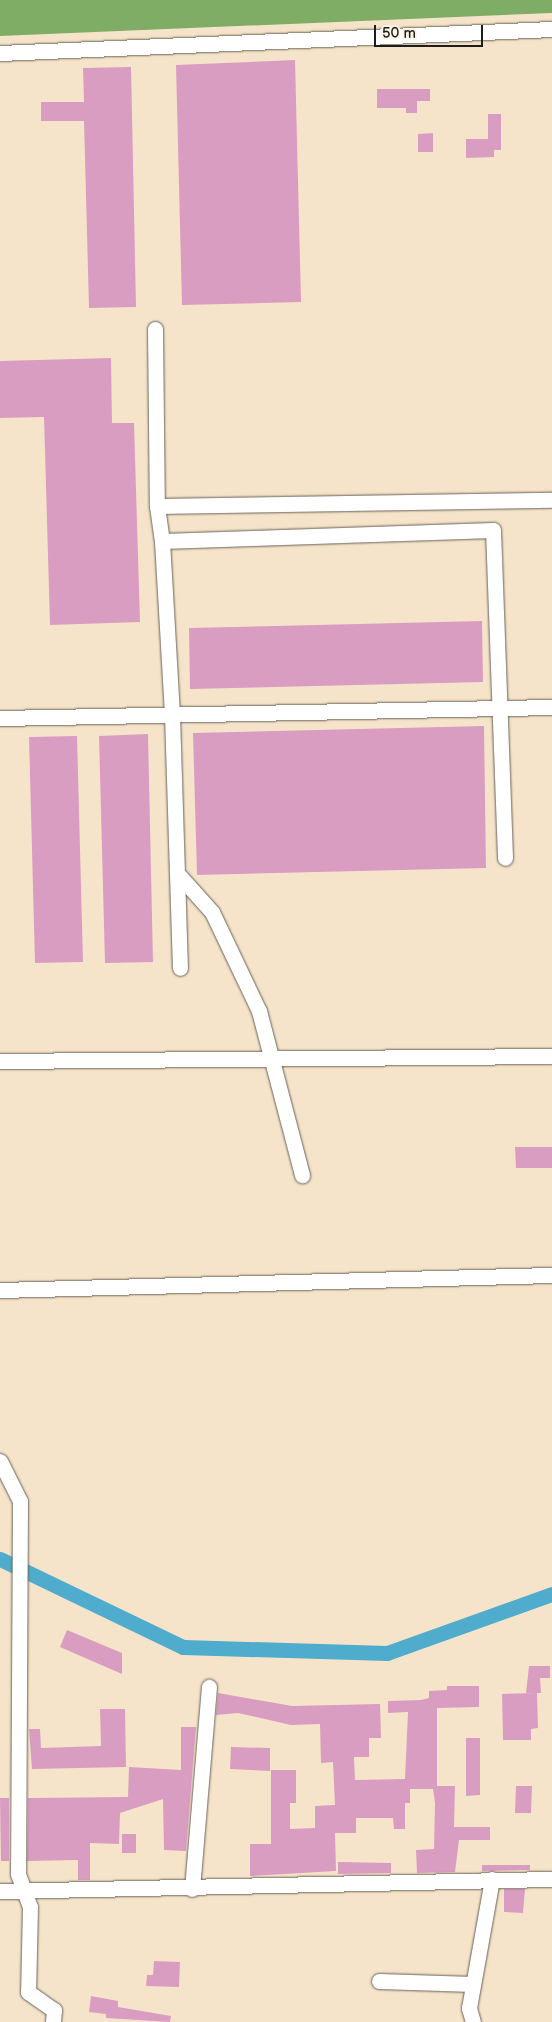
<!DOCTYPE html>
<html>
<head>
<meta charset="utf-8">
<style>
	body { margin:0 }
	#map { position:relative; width:552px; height:2022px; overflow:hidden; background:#f6e4ca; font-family:"Balsamiq Sans",sans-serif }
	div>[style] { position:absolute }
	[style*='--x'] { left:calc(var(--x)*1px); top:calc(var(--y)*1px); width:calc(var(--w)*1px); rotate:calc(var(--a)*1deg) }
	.forest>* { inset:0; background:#80ad66 }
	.canal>* { height:15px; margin:-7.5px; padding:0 7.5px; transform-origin:7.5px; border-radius:7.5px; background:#4faccd }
	.building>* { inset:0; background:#da9dc2 }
	.roads { filter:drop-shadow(0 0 1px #686259) drop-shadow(0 0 1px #686259) }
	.minor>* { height:15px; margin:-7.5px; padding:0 7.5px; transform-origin:7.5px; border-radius:7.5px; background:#fff }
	span { translate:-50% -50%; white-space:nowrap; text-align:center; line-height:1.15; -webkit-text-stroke:4.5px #fcf5e5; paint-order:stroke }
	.scale { position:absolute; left:374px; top:25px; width:109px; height:22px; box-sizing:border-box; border:2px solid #1c1c1c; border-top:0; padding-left:6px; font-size:15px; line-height:18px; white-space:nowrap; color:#1c1c1c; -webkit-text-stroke:4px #fcf5e5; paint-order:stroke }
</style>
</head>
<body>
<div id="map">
	<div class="forest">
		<div style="clip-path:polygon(0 0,552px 0,552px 13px,0 36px)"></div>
	</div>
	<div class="canal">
		<div style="--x:0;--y:1559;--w:203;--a:25.7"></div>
		<div style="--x:183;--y:1647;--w:204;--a:1.7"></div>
		<div style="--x:387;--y:1653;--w:175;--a:-19.7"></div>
	</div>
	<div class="building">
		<div style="clip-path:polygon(295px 60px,301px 302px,182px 305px,176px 65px)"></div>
		<div style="clip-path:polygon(131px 67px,136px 307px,89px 308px,84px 121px,41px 121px,41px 102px,84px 102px,83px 68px)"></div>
		<div style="clip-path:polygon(377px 89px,430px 89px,430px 101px,417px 101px,417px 113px,406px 113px,406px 108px,377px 108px)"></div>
		<div style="clip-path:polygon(488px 114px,501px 114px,501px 150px,494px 150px,494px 157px,466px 158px,466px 139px,488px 139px)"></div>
		<div style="clip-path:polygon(433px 133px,433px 152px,418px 152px,418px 134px)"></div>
		<div style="clip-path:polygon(111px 358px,112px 423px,134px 423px,140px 622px,50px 625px,44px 417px,0 418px,0 361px)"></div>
		<div style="clip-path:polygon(482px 621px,483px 682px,190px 689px,189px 628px)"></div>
		<div style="clip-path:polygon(484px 726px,486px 868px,197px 875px,193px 733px)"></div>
		<div style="clip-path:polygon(148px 734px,153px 962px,105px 963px,99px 736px)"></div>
		<div style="clip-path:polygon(77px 736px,83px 962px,35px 963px,29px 737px)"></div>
		<div style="clip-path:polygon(515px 1147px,552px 1147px,552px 1168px,516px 1168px)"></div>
		<div style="clip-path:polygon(67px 1630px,122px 1653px,122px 1674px,60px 1647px)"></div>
		<div style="clip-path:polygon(529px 1666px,550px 1666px,550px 1678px,540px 1678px,541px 1693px,526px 1693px)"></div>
		<div style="clip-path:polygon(447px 1686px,479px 1686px,479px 1707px,437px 1708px,437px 1786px,455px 1786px,454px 1827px,490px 1827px,490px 1840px,459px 1840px,455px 1872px,417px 1873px,416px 1850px,434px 1849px,435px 1803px,433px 1789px,410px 1789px,410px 1803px,405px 1803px,405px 1829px,394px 1829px,393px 1818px,356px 1818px,356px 1833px,335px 1833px,336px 1871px,250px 1876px,250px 1844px,271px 1844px,271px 1770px,296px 1770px,296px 1803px,290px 1803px,290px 1829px,315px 1828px,315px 1806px,335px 1805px,333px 1762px,321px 1763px,320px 1724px,291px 1725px,238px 1713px,216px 1715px,218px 1693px,292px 1706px,380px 1704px,381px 1738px,369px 1738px,369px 1757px,354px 1757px,355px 1780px,405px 1779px,408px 1712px,388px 1713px,388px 1701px,421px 1700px,429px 1698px,429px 1691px,447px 1690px)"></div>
		<div style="clip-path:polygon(537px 1693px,538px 1728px,531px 1729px,531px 1740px,503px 1740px,502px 1694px)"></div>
		<div style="clip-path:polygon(100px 1709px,125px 1709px,126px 1767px,32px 1769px,29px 1729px,40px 1729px,41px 1748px,101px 1746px)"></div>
		<div style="clip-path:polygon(181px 1727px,196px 1727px,186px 1851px,164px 1850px,163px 1799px,120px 1813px,119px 1844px,90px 1843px,90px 1880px,78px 1880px,78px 1860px,27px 1861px,28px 1798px,128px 1797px,129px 1767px,181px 1770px)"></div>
		<div style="clip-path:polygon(466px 1738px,480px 1738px,480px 1795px,466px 1796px)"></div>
		<div style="clip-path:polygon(231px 1747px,270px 1748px,270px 1771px,230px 1769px)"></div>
		<div style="clip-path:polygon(516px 1786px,532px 1786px,531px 1813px,515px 1813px)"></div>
		<div style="clip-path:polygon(0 1798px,9px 1798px,9px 1861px,1px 1861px)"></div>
		<div style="clip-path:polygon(122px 1834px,136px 1834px,136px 1853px,122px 1853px)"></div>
		<div style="clip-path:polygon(338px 1862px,391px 1863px,391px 1873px,338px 1874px)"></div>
		<div style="clip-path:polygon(482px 1865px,530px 1865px,530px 1870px,482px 1871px)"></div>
		<div style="clip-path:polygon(504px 1889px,525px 1889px,523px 1913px,504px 1912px)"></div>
		<div style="clip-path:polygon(154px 1961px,180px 1962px,179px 1987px,146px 1986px,147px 1975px,153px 1975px)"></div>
		<div style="clip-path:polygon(91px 1996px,118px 2001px,118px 2007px,171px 2016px,170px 2022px,106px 2018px,106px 2014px,89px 2012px)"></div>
	</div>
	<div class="roads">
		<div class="minor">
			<div style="--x:0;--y:53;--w:553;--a:-2.49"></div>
			<div style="--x:155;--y:329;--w:177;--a:89.4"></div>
			<div style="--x:157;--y:506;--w:35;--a:82"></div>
			<div style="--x:162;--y:541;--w:174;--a:86.7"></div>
			<div style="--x:172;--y:715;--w:253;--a:88.2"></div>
			<div style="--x:157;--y:506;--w:395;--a:-0.9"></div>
			<div style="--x:162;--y:541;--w:331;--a:-1.9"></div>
			<div style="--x:493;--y:530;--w:328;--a:87.9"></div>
			<div style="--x:0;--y:718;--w:552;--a:-1.14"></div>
			<div style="--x:177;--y:873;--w:52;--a:48.1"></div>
			<div style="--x:212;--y:912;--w:110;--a:64.6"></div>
			<div style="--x:259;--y:1011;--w:170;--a:75.3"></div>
			<div style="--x:0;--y:1061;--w:552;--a:-0.52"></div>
			<div style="--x:0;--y:1290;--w:552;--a:-1.56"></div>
			<div style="--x:0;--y:1461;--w:45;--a:63.4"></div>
			<div style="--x:20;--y:1501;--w:373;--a:90.3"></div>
			<div style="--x:18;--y:1874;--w:35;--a:70"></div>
			<div style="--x:30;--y:1907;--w:85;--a:91.3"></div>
			<div style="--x:28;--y:1992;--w:32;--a:35"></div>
			<div style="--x:54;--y:2010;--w:12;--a:95"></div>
			<div style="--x:192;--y:1889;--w:203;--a:-85.2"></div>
			<div style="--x:0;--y:1891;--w:552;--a:-1.25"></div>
			<div style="--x:379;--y:1981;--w:94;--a:1.8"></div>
			<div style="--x:473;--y:2022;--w:15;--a:-106"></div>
			<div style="--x:469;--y:2008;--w:131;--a:-79.9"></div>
		</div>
	</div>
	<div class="scale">50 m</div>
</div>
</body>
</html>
